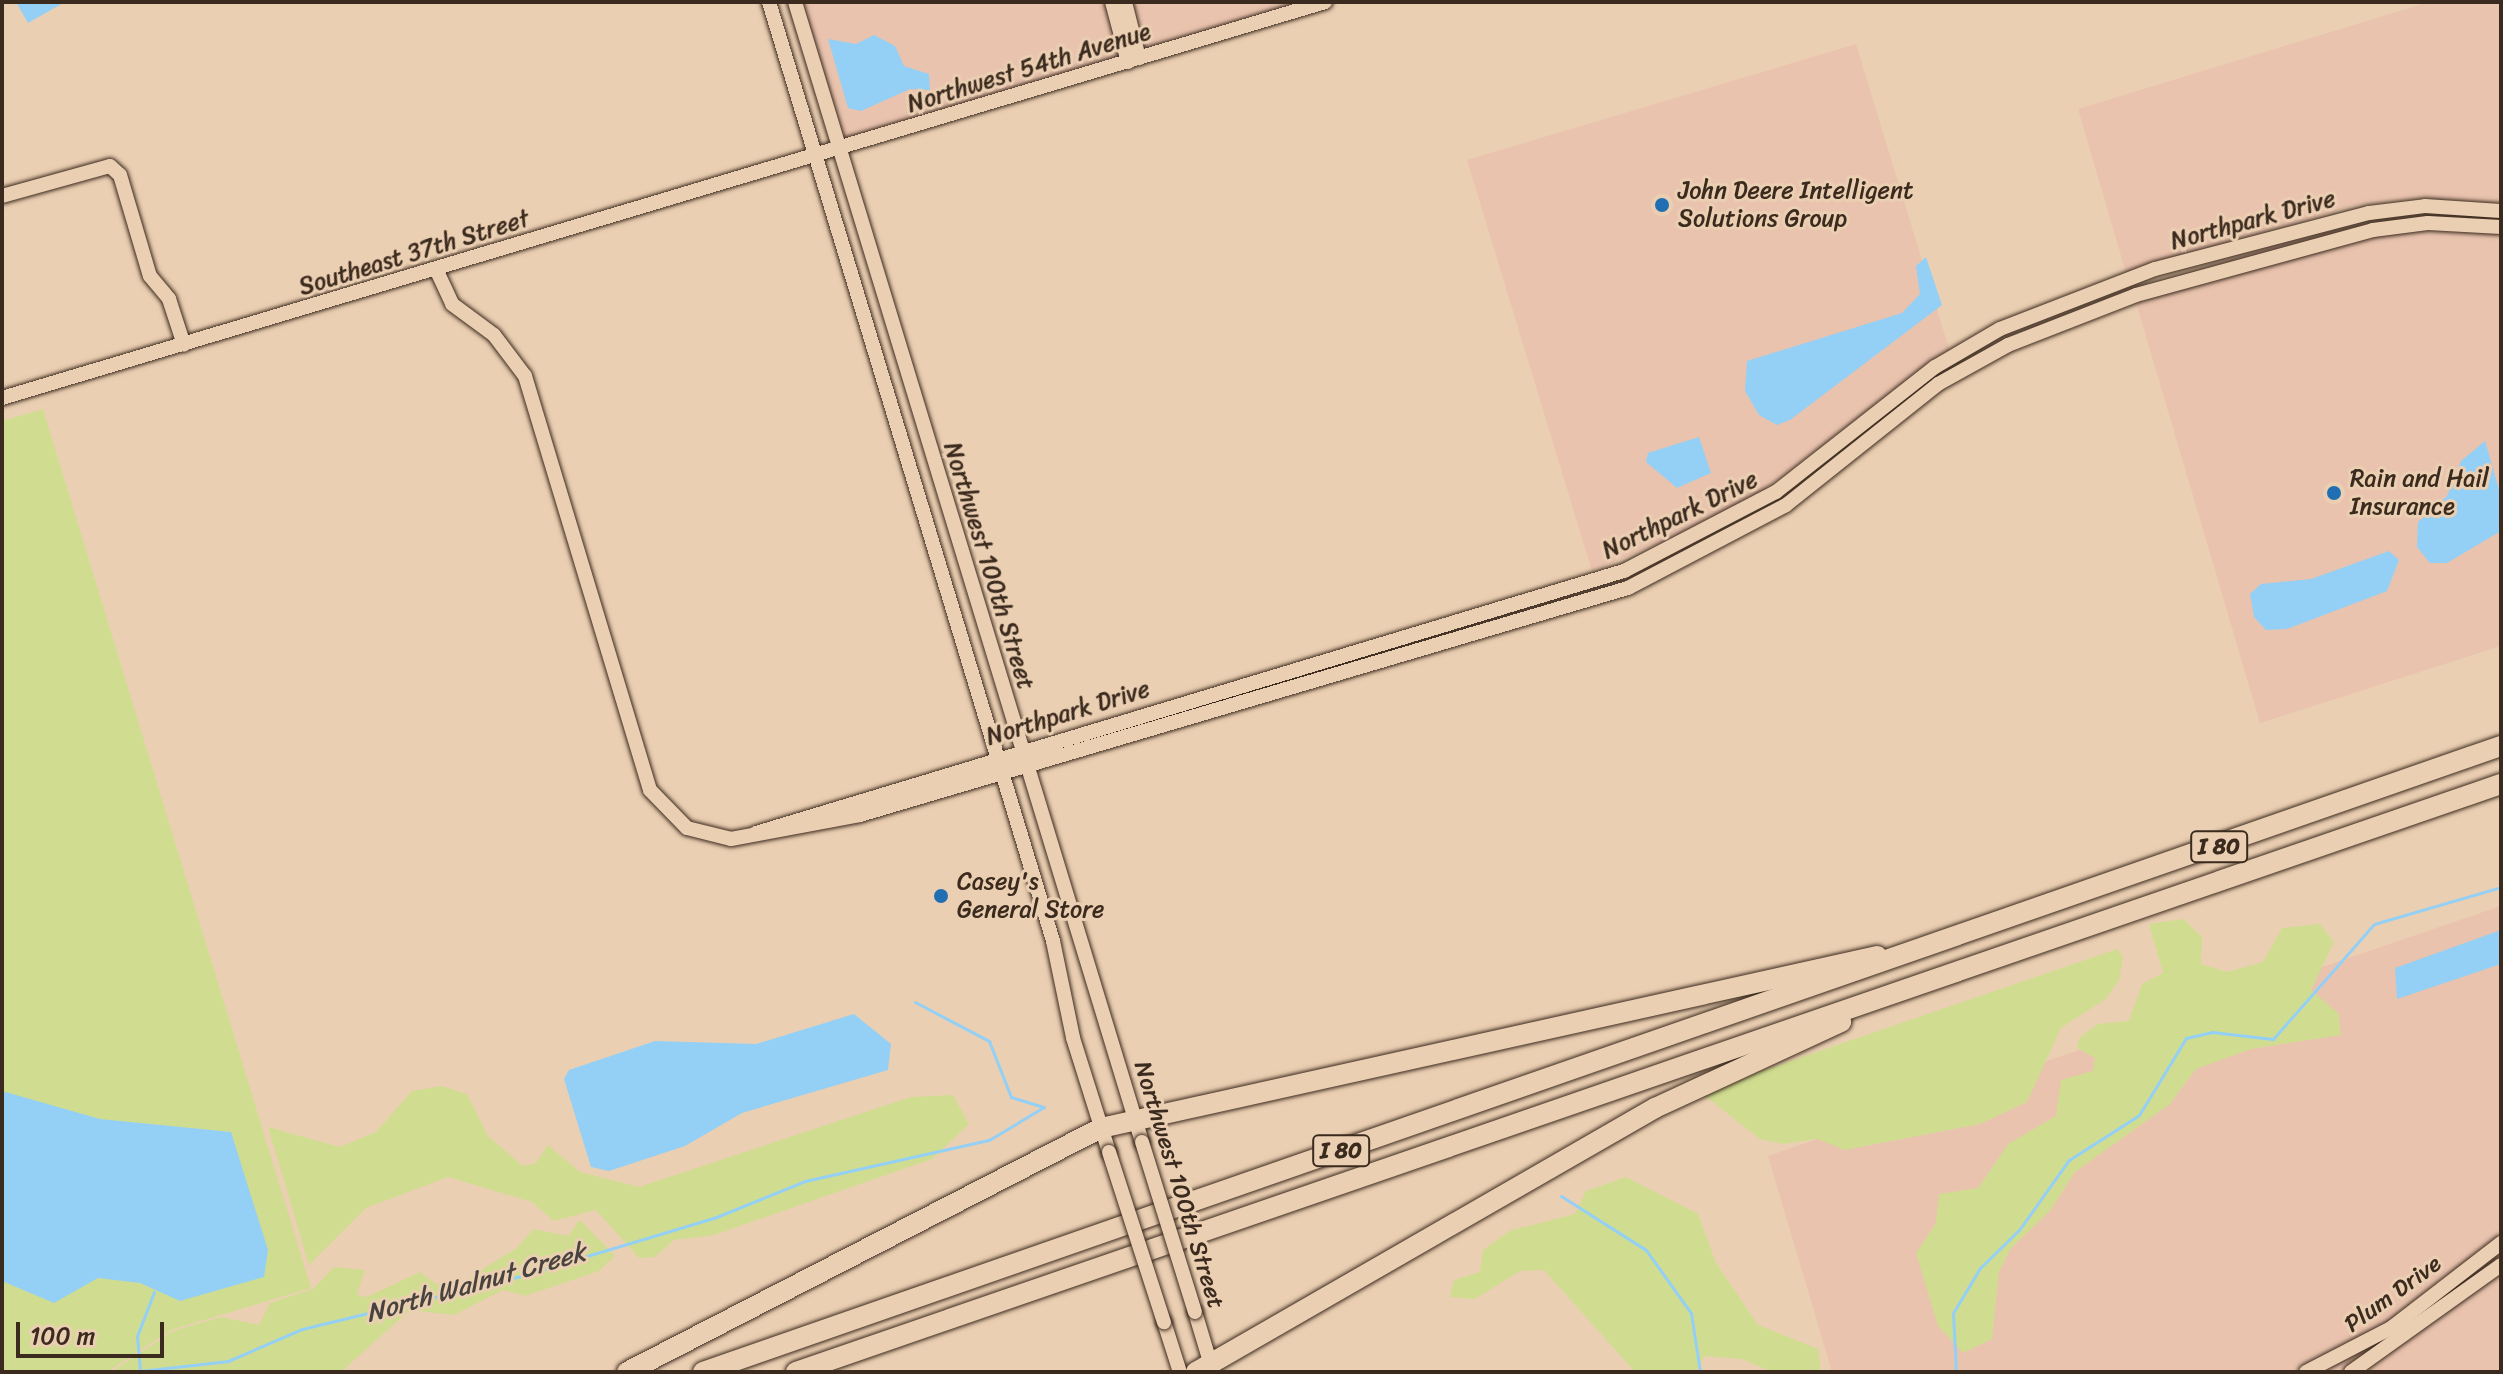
<!DOCTYPE html>
<html>
<head>
<meta charset="utf-8">
<style>
	body { margin:0 }
	#map { position:relative; width:2503px; height:1374px; overflow:hidden; background:#ebcfb2; font-family:Sriracha,sans-serif }
	div>[style] { position:absolute }
	[style*='--x'] { left:calc(var(--x)*1px); top:calc(var(--y)*1px); width:calc(var(--w)*1px); rotate:calc(var(--a)*1deg) }
	.built>* { inset:0; background:#e9c3ae }
	.green>* { inset:0; background:#d0dd90 }
	.water>* { inset:0; background:#94d0f5 }
	.stream>* { height:3px; margin:-1.5px; padding:0 1.5px; transform-origin:1.5px; border-radius:1.5px; background:#94d0f5 }
	.roads { filter:drop-shadow(0 0 2px #3b2a1e) drop-shadow(0 0 2px #3b2a1e) }
	.minor>* { height:14px; margin:-7px; padding:0 7px; transform-origin:7px; border-radius:7px; background:#ebcfb2 }
	.highway>* { height:20px; margin:-10px; padding:0 10px; transform-origin:10px; border-radius:10px; background:#ebcfb2 }
	.bridges { filter:drop-shadow(0 0 2px #3b2a1e) drop-shadow(0 0 2px #3b2a1e) }
	.minor-bridge>* { height:14px; margin:-7px; padding:0 7px; transform-origin:7px; border-radius:7px; background:#ebcfb2 }
	.dots>* { width:22px; height:22px; translate:-50% -50%; box-sizing:border-box; border:4px solid #ebcfb2; border-radius:50% }
	span { translate:-50% -50%; white-space:nowrap; text-align:center; line-height:1.15; -webkit-text-stroke:6px #ebcfb2; paint-order:stroke }
	.shield-label span { padding:2px 6px; background:#ebcfb2; border:2px solid; border-radius:6px; -webkit-text-stroke-width:0 }
	.shield-label { font-size:22px; color:#3b2a1e; font-weight:700 }
	.street-label { font-size:24px; color:#3b2a1e }
	.poi-label { font-size:24px; color:#3b2a1e }
	.left { translate:0 -50%; text-align:left }
	.water-label { font-size:26px; color:#48433e; font-style:italic }
	.frame { position:absolute; inset:0; border:4px solid #3b2a1e; pointer-events:none }
	.scale { position:absolute; left:16px; top:1322px; width:148px; height:36px; box-sizing:border-box; border:4px solid #3b2a1e; border-top:0; padding-left:10px; font-size:24px; line-height:28px; white-space:nowrap; color:#3b2a1e; -webkit-text-stroke:6px #ebcfb2; paint-order:stroke }
</style>
</head>
<body>
<div id="map">
	<div class="built">
		<div style="clip-path:polygon(788px 2px,1303px 2px,848px 139px,827px 130px)"></div>
		<div style="clip-path:polygon(2429px 2px,2501px 2px,2501px 646px,2260px 723px,2132px 289px,2331px 229px,2436px 214px,2431px 197px,2356px 205px,2126px 273px,2078px 109px)"></div>
		<div style="clip-path:polygon(1856px 44px,1950px 352px,1730px 514px,1592px 571px,1467px 160px)"></div>
		<div style="clip-path:polygon(2501px 906px,2501px 1372px,1832px 1372px,1768px 1156px)"></div>
	</div>
	<div class="green">
		<div style="clip-path:polygon(43px 409px,311px 1288px,171px 1330px,107px 1372px,2px 1372px,2px 421px)"></div>
		<div style="clip-path:polygon(2183px 919px,2202px 937px,2201px 964px,2227px 972px,2263px 962px,2282px 928px,2320px 924px,2334px 942px,2311px 990px,2339px 1014px,2341px 1035px,2251px 1049px,2196px 1069px,2170px 1104px,2075px 1172px,2050px 1211px,2011px 1248px,1999px 1272px,1992px 1339px,1963px 1353px,1938px 1326px,1916px 1253px,1936px 1223px,1939px 1194px,1978px 1188px,2008px 1144px,2056px 1116px,2061px 1080px,2093px 1071px,2095px 1058px,2077px 1048px,2079px 1038px,2098px 1024px,2129px 1021px,2142px 984px,2163px 973px,2149px 924px)"></div>
		<div style="clip-path:polygon(2117px 949px,2123px 957px,2119px 980px,2106px 999px,2061px 1028px,2027px 1102px,1980px 1124px,1845px 1150px,1817px 1139px,1782px 1144px,1760px 1139px,1700px 1092px)"></div>
		<div style="clip-path:polygon(442px 1086px,467px 1094px,488px 1136px,523px 1166px,536px 1163px,548px 1145px,580px 1172px,639px 1187px,911px 1097px,953px 1095px,969px 1124px,932px 1159px,714px 1235px,674px 1240px,655px 1257px,639px 1258px,596px 1210px,554px 1221px,532px 1202px,448px 1177px,366px 1208px,309px 1265px,268px 1127px,340px 1147px,376px 1132px,412px 1091px)"></div>
		<div style="clip-path:polygon(1626px 1177px,1698px 1214px,1716px 1263px,1758px 1325px,1818px 1349px,1821px 1372px,1773px 1372px,1742px 1359px,1704px 1356px,1696px 1372px,1635px 1372px,1544px 1270px,1520px 1271px,1475px 1299px,1450px 1297px,1454px 1280px,1480px 1272px,1483px 1250px,1509px 1231px,1575px 1214px,1586px 1191px)"></div>
		<div style="clip-path:polygon(580px 1220px,615px 1256px,599px 1271px,525px 1296px,503px 1290px,454px 1315px,410px 1310px,341px 1372px,111px 1372px,173px 1331px,221px 1317px,259px 1325px,270px 1303px,313px 1289px,334px 1267px,365px 1270px,357px 1295px,367px 1297px,420px 1272px,436px 1284px,460px 1283px,517px 1248px,533px 1229px,568px 1236px)"></div>
	</div>
	<div class="water">
		<div style="clip-path:polygon(16px 2px,65px 2px,28px 23px)"></div>
		<div style="clip-path:polygon(874px 35px,895px 46px,904px 66px,929px 74px,930px 90px,910px 89px,861px 111px,848px 108px,828px 39px,856px 44px)"></div>
		<div style="clip-path:polygon(1926px 257px,1942px 305px,1790px 420px,1777px 425px,1759px 415px,1745px 391px,1747px 361px,1902px 313px,1920px 294px,1916px 266px)"></div>
		<div style="clip-path:polygon(1699px 437px,1711px 473px,1677px 488px,1646px 462px,1648px 453px)"></div>
		<div style="clip-path:polygon(2485px 441px,2501px 496px,2501px 531px,2447px 563px,2430px 563px,2417px 547px,2418px 522px,2447px 496px,2461px 461px)"></div>
		<div style="clip-path:polygon(2389px 551px,2399px 560px,2387px 591px,2287px 629px,2266px 630px,2254px 617px,2250px 594px,2261px 584px,2311px 579px)"></div>
		<div style="clip-path:polygon(2501px 930px,2501px 964px,2397px 999px,2395px 968px)"></div>
		<div style="clip-path:polygon(854px 1014px,891px 1044px,888px 1070px,742px 1113px,685px 1146px,609px 1171px,591px 1167px,564px 1079px,569px 1070px,655px 1041px,756px 1044px)"></div>
		<div style="clip-path:polygon(2px 1091px,100px 1119px,231px 1132px,268px 1250px,264px 1277px,180px 1301px,140px 1283px,98px 1278px,54px 1303px,2px 1281px)"></div>
	</div>
	<div class="stream">
		<div style="--x:915;--y:1002;--w:84;--a:27.8"></div>
		<div style="--x:989;--y:1041;--w:60;--a:68.6"></div>
		<div style="--x:1011;--y:1097;--w:34;--a:17"></div>
		<div style="--x:1561;--y:1196;--w:101;--a:32.4"></div>
		<div style="--x:1646;--y:1250;--w:77;--a:54.5"></div>
		<div style="--x:1691;--y:1313;--w:60;--a:81.3"></div>
		<div style="--x:154;--y:1292;--w:47;--a:111.1"></div>
		<div style="--x:137;--y:1336;--w:35;--a:85"></div>
		<div style="--x:140;--y:1371;--w:89;--a:-6.5"></div>
		<div style="--x:228;--y:1361;--w:81;--a:-23.4"></div>
		<div style="--x:302;--y:1329;--w:221;--a:-13.6"></div>
		<div style="--x:517;--y:1277;--w:206;--a:-16.7"></div>
		<div style="--x:714;--y:1218;--w:98;--a:-22.1"></div>
		<div style="--x:805;--y:1181;--w:189;--a:-12.6"></div>
		<div style="--x:989;--y:1140;--w:64;--a:-31"></div>
		<div style="--x:1956;--y:1372;--w:59;--a:-92.9"></div>
		<div style="--x:1953;--y:1313;--w:52;--a:-59"></div>
		<div style="--x:1980;--y:1268;--w:54;--a:-44.3"></div>
		<div style="--x:2019;--y:1230;--w:86;--a:-54.5"></div>
		<div style="--x:2069;--y:1160;--w:83;--a:-32.7"></div>
		<div style="--x:2139;--y:1115;--w:90;--a:-58.6"></div>
		<div style="--x:2186;--y:1038;--w:27;--a:-13"></div>
		<div style="--x:2212;--y:1032;--w:61;--a:6.5"></div>
		<div style="--x:2273;--y:1039;--w:153;--a:-48.7"></div>
		<div style="--x:2374;--y:924;--w:132;--a:-16.2"></div>
	</div>
	<div class="roads">
		<div class="minor">
			<div style="--x:769;--y:2;--w:981;--a:73.17"></div>
			<div style="--x:1053;--y:941;--w:99;--a:78.3"></div>
			<div style="--x:1073;--y:1038;--w:120;--a:72.5"></div>
			<div style="--x:795;--y:2;--w:1192;--a:73.07"></div>
			<div style="--x:1112;--y:2;--w:62;--a:75.1"></div>
			<div style="--x:1125;--y:2;--w:58;--a:76"></div>
			<div style="--x:2;--y:196;--w:112;--a:-15.5"></div>
			<div style="--x:110;--y:166;--w:13;--a:42"></div>
			<div style="--x:120;--y:175;--w:105;--a:73.5"></div>
			<div style="--x:150;--y:276;--w:30;--a:50"></div>
			<div style="--x:169;--y:299;--w:48;--a:71.9"></div>
			<div style="--x:436;--y:269;--w:38;--a:65"></div>
			<div style="--x:452;--y:304;--w:52;--a:36.4"></div>
			<div style="--x:494;--y:335;--w:51;--a:52.9"></div>
			<div style="--x:525;--y:376;--w:432;--a:73.2"></div>
			<div style="--x:650;--y:790;--w:53;--a:45.8"></div>
			<div style="--x:687;--y:828;--w:45;--a:14"></div>
			<div style="--x:731;--y:839;--w:131;--a:-10.5"></div>
			<div style="--x:860;--y:815;--w:801;--a:-16.47"></div>
			<div style="--x:1628;--y:588;--w:178;--a:-27.7"></div>
			<div style="--x:1786;--y:505;--w:194;--a:-38.5"></div>
			<div style="--x:1938;--y:384;--w:80;--a:-29.1"></div>
			<div style="--x:2008;--y:345;--w:137;--a:-21.3"></div>
			<div style="--x:2136;--y:295;--w:246;--a:-15.3"></div>
			<div style="--x:2373;--y:230;--w:55;--a:-7.3"></div>
			<div style="--x:2428;--y:223;--w:73;--a:3.1"></div>
			<div style="--x:2;--y:398;--w:1381;--a:-16.66"></div>
			<div style="--x:756;--y:833;--w:907;--a:-16.8"></div>
			<div style="--x:1624;--y:571;--w:171;--a:-27.5"></div>
			<div style="--x:1776;--y:492;--w:202;--a:-38.2"></div>
			<div style="--x:1935;--y:367;--w:75;--a:-30.3"></div>
			<div style="--x:2000;--y:329;--w:166;--a:-21.2"></div>
			<div style="--x:2155;--y:269;--w:221;--a:-14.7"></div>
			<div style="--x:2369;--y:213;--w:56;--a:-7.1"></div>
			<div style="--x:2425;--y:206;--w:76;--a:3.8"></div>
			<div style="--x:1195;--y:1312;--w:63;--a:73.3"></div>
			<div style="--x:1164;--y:1322;--w:52;--a:72.3"></div>
			<div style="--x:2306;--y:1372;--w:96;--a:-27.4"></div>
			<div style="--x:2391;--y:1328;--w:139;--a:-37.7"></div>
			<div style="--x:2351;--y:1372;--w:184;--a:-35.5"></div>
		</div>
		<div class="highway">
			<div style="--x:627;--y:1372;--w:533;--a:-27.24"></div>
			<div style="--x:1101;--y:1128;--w:795;--a:-12.5"></div>
			<div style="--x:703;--y:1372;--w:1904;--a:-19.2"></div>
			<div style="--x:796;--y:1372;--w:1804;--a:-19.03"></div>
			<div style="--x:1196;--y:1372;--w:530;--a:-29.91"></div>
			<div style="--x:1655;--y:1108;--w:205;--a:-24.8"></div>
		</div>
	</div>
	<div class="bridges">
		<div class="minor-bridge">
			<div style="--x:1142;--y:1142;--w:178;--a:72.7"></div>
			<div style="--x:1109;--y:1152;--w:179;--a:72.1"></div>
		</div>
	</div>
	<div class="dots">
		<div style="left:1662px;top:205px;background:#1f6fb2"></div>
		<div style="left:2334px;top:493px;background:#1f6fb2"></div>
		<div style="left:941px;top:896px;background:#1f6fb2"></div>
	</div>
	<div class="shield-label">
		<span style="left:2219px;top:847px">I 80</span>
		<span style="left:1341px;top:1151px">I 80</span>
	</div>
	<div class="street-label">
		<span style="left:1029px;top:68px;rotate:-17deg">Northwest 54th Avenue</span>
		<span style="left:2253px;top:220px;rotate:-15deg">Northpark Drive</span>
		<span style="left:414px;top:253px;rotate:-17deg">Southeast 37th Street</span>
		<span style="left:1680px;top:515px;rotate:-26deg">Northpark Drive</span>
		<span style="left:989px;top:566px;rotate:73deg">Northwest 100th Street</span>
		<span style="left:1068px;top:713px;rotate:-17deg">Northpark Drive</span>
		<span style="left:1179px;top:1185px;rotate:73deg">Northwest 100th Street</span>
		<span style="left:2393px;top:1294px;rotate:-36deg">Plum Drive</span>
	</div>
	<div class="poi-label">
		<span class="left" style="left:1678px;top:205px">John Deere Intelligent<br>Solutions Group</span>
		<span class="left" style="left:2350px;top:493px">Rain and Hail<br>Insurance</span>
		<span class="left" style="left:957px;top:896px">Casey's<br>General Store</span>
	</div>
	<div class="water-label">
		<span style="left:476px;top:1283px;rotate:-16deg">North Walnut Creek</span>
	</div>
	<div class="frame"></div>
	<div class="scale">100 m</div>
</div>
</body>
</html>
